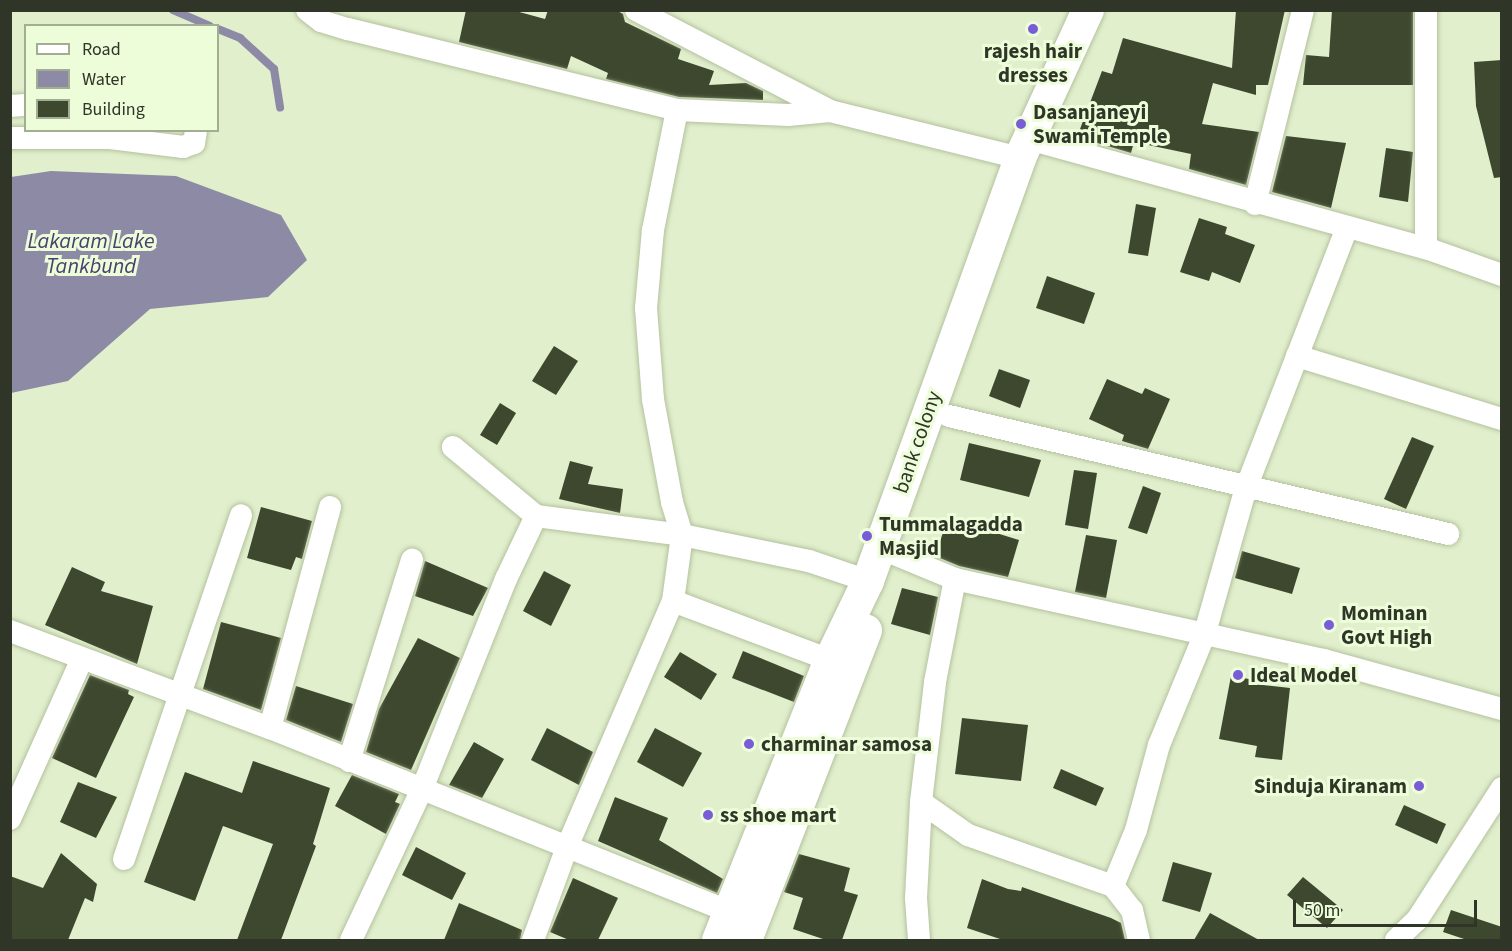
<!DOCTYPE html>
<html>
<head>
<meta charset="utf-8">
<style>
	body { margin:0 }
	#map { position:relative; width:1512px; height:951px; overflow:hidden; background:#e1efcc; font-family:"Source Sans 3",sans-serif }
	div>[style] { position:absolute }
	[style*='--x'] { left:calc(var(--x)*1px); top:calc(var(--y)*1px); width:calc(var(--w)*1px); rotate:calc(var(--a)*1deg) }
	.water>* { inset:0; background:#8d8aa6 }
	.stream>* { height:8px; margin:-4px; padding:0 4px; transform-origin:4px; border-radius:4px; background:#8d8aa6 }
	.building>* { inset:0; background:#3e482f }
	.roads { filter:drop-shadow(0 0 2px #b4c19f) drop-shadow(0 0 2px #b4c19f) }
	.minor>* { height:22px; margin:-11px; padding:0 11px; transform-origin:11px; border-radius:11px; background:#fff }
	.secondary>* { height:32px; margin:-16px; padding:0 16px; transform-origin:16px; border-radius:16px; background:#fff }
	.dots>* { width:16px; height:16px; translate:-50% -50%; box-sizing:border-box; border:3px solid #eefdd9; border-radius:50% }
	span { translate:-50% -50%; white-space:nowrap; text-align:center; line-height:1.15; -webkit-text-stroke:6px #eefdd9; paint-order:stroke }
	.poi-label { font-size:21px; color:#2f3527; font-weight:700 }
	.left { translate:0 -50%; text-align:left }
	.right { translate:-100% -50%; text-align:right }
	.street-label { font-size:21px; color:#2f3527 }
	.water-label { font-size:22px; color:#49426e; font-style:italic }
	.frame { position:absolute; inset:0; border:12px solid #2f3527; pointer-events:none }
	.legend { position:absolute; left:24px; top:24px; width:195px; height:108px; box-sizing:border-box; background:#eefdd9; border:2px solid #a2ad92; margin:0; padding:8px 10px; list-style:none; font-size:18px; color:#2f3527 }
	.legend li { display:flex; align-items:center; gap:12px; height:30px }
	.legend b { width:30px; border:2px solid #a2ad92 }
	.scale { position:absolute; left:1293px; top:900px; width:184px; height:27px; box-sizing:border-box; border:3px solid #2f3527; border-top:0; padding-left:8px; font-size:18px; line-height:21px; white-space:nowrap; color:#2f3527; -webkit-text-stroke:4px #eefdd9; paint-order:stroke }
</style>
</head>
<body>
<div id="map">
	<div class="water">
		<div style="clip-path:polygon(51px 171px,176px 176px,281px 215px,307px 260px,268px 297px,150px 309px,68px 381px,11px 393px,11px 177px)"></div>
	</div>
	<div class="stream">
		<div style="--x:173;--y:10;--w:40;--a:23.4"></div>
		<div style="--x:218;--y:29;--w:24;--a:22"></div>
		<div style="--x:240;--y:38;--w:46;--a:42.4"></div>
		<div style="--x:274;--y:69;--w:39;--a:81"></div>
	</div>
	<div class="building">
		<div style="clip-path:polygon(466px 10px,512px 10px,545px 19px,548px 10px,616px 10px,623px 14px,625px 22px,681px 49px,678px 59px,714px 71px,709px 85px,746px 83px,763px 91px,763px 100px,679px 97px,606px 79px,608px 73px,571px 56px,567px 69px,459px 42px)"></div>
		<div style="clip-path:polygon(1236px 10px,1285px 10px,1268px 85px,1256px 85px,1256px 95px,1213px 83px,1202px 124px,1259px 132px,1246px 185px,1189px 169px,1191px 154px,1134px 142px,1131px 153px,1077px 137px,1102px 71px,1112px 74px,1123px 38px,1232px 68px)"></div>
		<div style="clip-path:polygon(1332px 10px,1413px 10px,1413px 85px,1303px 85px,1306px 55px,1329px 57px)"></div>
		<div style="clip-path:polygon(1502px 60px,1502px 177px,1494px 178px,1476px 106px,1474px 62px)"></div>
		<div style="clip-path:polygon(1286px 136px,1346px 143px,1331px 208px,1272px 192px)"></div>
		<div style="clip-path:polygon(1386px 148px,1413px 152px,1408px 202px,1379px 197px)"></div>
		<div style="clip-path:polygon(1136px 204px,1156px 208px,1148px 256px,1128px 253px)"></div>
		<div style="clip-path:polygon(1199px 218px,1227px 227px,1225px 234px,1255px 245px,1240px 283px,1212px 272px,1209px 281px,1180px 272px)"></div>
		<div style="clip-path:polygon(1047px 276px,1095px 293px,1084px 324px,1036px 308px)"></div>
		<div style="clip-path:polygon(554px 346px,578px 361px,556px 395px,532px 381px)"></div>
		<div style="clip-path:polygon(999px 369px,1030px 380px,1020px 408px,989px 396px)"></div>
		<div style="clip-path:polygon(1107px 379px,1142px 394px,1145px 388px,1170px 399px,1148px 449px,1122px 441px,1124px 435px,1089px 419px)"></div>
		<div style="clip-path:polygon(500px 403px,516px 413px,497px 445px,480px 435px)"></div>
		<div style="clip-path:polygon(1412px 437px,1434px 446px,1406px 509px,1384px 499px)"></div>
		<div style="clip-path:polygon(969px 443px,1041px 460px,1029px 497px,960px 480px)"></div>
		<div style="clip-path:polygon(570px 461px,593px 467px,588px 484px,623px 489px,620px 513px,559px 499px)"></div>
		<div style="clip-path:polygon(1074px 470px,1097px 473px,1088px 529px,1065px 525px)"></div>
		<div style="clip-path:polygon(1143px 486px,1161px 493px,1147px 534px,1128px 528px)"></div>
		<div style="clip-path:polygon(261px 507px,312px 521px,302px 559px,296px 557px,291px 570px,247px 558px)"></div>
		<div style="clip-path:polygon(948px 518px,1019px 540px,1008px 577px,959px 566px,935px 556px)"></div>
		<div style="clip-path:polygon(1086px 535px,1117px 540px,1106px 598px,1075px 592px)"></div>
		<div style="clip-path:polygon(1242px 551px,1300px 568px,1292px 594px,1235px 578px)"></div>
		<div style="clip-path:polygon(425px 561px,488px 588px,473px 616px,415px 596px)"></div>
		<div style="clip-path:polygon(72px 567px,105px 582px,101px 591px,153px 606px,137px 664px,45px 625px)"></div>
		<div style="clip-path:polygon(544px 571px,571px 585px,551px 626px,523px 611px)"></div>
		<div style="clip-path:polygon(902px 588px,938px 597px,930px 635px,891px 624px)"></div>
		<div style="clip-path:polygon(221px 622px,281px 638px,261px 710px,203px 689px)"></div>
		<div style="clip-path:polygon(418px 638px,460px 658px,411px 770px,366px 752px,379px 709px)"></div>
		<div style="clip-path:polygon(743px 651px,804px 676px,794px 702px,732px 678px)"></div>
		<div style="clip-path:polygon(680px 652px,717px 674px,701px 700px,664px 677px)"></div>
		<div style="clip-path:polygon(90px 675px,129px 690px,128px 694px,134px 697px,96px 778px,52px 758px)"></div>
		<div style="clip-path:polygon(1231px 676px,1255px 680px,1254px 684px,1290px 688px,1282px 760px,1255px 757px,1257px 746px,1219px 739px)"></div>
		<div style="clip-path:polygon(296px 686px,353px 704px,341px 742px,286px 720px)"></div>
		<div style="clip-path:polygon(962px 718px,1028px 725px,1021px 781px,955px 774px)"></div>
		<div style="clip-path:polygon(547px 728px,593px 752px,579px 785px,531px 760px)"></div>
		<div style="clip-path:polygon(655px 728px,702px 753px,683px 787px,637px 762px)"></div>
		<div style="clip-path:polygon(474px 742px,504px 759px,482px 798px,449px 785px)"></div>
		<div style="clip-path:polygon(253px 761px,330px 788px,313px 844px,316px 846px,281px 940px,237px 940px,273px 844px,223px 826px,195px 901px,144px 882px,185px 772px,242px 793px)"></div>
		<div style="clip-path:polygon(1061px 769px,1104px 788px,1096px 806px,1053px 788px)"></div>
		<div style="clip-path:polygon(352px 775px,399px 794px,395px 802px,400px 804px,386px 834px,335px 806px)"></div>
		<div style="clip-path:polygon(78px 782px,117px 797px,96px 838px,60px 822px)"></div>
		<div style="clip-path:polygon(615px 797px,668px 818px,659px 840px,723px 879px,717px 893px,598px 841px)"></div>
		<div style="clip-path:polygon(1404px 805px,1446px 824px,1437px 844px,1395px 825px)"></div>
		<div style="clip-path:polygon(416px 847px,466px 873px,452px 900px,402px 875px)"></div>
		<div style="clip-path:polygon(61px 853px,97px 884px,93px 902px,85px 898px,68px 940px,10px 940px,10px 876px,43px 888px)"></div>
		<div style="clip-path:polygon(799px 854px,850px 868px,844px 891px,858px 895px,842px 940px,826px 940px,793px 929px,803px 898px,784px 892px)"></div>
		<div style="clip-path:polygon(1173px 862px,1212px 873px,1200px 912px,1162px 901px)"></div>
		<div style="clip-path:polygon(1303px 877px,1343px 910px,1327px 928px,1287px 895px)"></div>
		<div style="clip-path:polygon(573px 878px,618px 898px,598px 940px,569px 940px,550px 932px)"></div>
		<div style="clip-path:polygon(982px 879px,1008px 889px,1021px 891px,1022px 887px,1111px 918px,1121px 923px,1125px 940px,1003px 940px,967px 928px)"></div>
		<div style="clip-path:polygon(459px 903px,522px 930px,520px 940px,444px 940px)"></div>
		<div style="clip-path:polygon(1451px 910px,1502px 927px,1502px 940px,1467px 940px,1443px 932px)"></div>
		<div style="clip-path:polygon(1210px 913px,1259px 940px,1194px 940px)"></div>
	</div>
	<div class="roads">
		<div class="minor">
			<div style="--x:307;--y:10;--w:18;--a:38"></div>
			<div style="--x:321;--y:21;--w:28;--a:17"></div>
			<div style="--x:348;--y:29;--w:339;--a:13.8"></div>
			<div style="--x:677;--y:110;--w:111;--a:2.6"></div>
			<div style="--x:788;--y:115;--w:42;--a:-5.4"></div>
			<div style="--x:636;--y:10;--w:219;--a:27.5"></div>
			<div style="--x:830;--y:111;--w:196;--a:13.9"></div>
			<div style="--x:1426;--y:10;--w:238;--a:90"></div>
			<div style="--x:10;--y:106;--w:16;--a:-4"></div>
			<div style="--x:10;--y:138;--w:100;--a:0"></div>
			<div style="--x:110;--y:138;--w:74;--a:7"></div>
			<div style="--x:183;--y:147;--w:12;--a:-20"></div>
			<div style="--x:194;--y:143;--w:13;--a:-81"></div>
			<div style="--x:1029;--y:139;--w:412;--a:15.4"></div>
			<div style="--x:1426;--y:248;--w:81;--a:19.6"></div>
			<div style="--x:1255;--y:204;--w:200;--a:-76.1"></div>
			<div style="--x:1297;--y:356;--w:214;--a:17.1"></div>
			<div style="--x:949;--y:416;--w:513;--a:13.3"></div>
			<div style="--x:536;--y:516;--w:147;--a:7.4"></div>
			<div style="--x:682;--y:535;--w:130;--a:11.6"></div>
			<div style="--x:809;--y:561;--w:62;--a:18.7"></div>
			<div style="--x:880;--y:548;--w:81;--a:22.5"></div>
			<div style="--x:955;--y:579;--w:378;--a:12.4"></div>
			<div style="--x:1324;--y:660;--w:185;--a:15.4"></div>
			<div style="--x:673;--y:601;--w:168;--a:20.6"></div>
			<div style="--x:10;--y:631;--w:278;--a:20.5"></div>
			<div style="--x:270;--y:728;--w:495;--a:21.8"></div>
			<div style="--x:270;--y:728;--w:229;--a:-74.8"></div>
			<div style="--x:349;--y:761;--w:211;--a:-72.6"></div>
			<div style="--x:921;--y:802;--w:57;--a:35.1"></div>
			<div style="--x:968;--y:835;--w:154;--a:19.4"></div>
			<div style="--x:1113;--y:886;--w:31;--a:52"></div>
			<div style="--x:1132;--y:910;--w:31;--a:77"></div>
			<div style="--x:10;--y:819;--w:175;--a:-65.8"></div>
			<div style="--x:124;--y:859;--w:363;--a:-71.2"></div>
			<div style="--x:1113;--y:886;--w:61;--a:-67.7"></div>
			<div style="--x:1136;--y:830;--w:88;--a:-74.9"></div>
			<div style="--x:1159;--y:745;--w:118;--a:-67.6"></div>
			<div style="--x:1204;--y:636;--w:154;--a:-74.2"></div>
			<div style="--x:1246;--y:488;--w:277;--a:-68.8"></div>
			<div style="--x:351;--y:940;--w:167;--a:-64.8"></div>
			<div style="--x:422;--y:789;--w:226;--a:-68.2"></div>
			<div style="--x:506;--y:579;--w:70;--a:-64.5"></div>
			<div style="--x:536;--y:516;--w:108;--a:-140.3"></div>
			<div style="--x:533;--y:940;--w:99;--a:-69.9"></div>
			<div style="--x:567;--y:847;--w:268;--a:-66.7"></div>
			<div style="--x:673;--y:601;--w:67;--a:-82.2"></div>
			<div style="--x:682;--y:535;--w:34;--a:-107"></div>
			<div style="--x:672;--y:502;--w:105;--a:-100.5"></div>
			<div style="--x:653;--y:399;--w:91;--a:-94.4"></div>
			<div style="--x:646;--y:308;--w:78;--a:-84.9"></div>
			<div style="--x:653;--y:230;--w:122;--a:-78.7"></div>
			<div style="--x:919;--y:940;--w:42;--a:-94.1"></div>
			<div style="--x:916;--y:898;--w:96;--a:-87"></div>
			<div style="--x:921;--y:802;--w:121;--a:-83.3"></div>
			<div style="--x:935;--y:682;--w:105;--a:-79"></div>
			<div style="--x:1396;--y:940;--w:29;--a:-44"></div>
			<div style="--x:1417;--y:920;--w:157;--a:-57.2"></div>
		</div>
		<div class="secondary">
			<div style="--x:718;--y:940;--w:302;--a:-68.2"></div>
			<div style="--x:830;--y:660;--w:88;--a:-64.3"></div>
			<div style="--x:868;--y:581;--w:449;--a:-70.2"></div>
			<div style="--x:1020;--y:158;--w:163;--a:-65.3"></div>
			<div style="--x:746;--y:940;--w:332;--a:-68.8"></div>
		</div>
	</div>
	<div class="dots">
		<div style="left:1033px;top:29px;background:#795dd7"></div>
		<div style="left:1021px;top:124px;background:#795dd7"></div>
		<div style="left:867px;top:536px;background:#795dd7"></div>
		<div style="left:1329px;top:625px;background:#795dd7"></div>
		<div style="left:1238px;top:675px;background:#795dd7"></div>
		<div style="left:749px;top:744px;background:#795dd7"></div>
		<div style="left:1419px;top:786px;background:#795dd7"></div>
		<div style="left:708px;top:815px;background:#795dd7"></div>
	</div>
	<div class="poi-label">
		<span style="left:1033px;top:63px">rajesh hair<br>dresses</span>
		<span class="left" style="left:1033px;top:124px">Dasanjaneyi<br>Swami Temple</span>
		<span class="left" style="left:879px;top:536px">Tummalagadda<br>Masjid</span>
		<span class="left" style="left:1341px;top:625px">Mominan<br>Govt High</span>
		<span class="left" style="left:1250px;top:675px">Ideal Model</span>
		<span class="left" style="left:761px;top:744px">charminar samosa</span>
		<span class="right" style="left:1407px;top:786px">Sinduja Kiranam</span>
		<span class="left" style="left:720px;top:815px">ss shoe mart</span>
	</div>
	<div class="street-label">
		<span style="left:917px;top:442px;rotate:-71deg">bank colony</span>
	</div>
	<div class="water-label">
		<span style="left:91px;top:254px">Lakaram Lake<br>Tankbund</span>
	</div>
	<div class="frame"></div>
	<ul class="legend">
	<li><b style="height:8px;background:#fff"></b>Road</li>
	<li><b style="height:16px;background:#8d8aa6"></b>Water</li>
	<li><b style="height:16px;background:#3e482f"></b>Building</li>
	</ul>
	<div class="scale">50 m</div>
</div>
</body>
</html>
